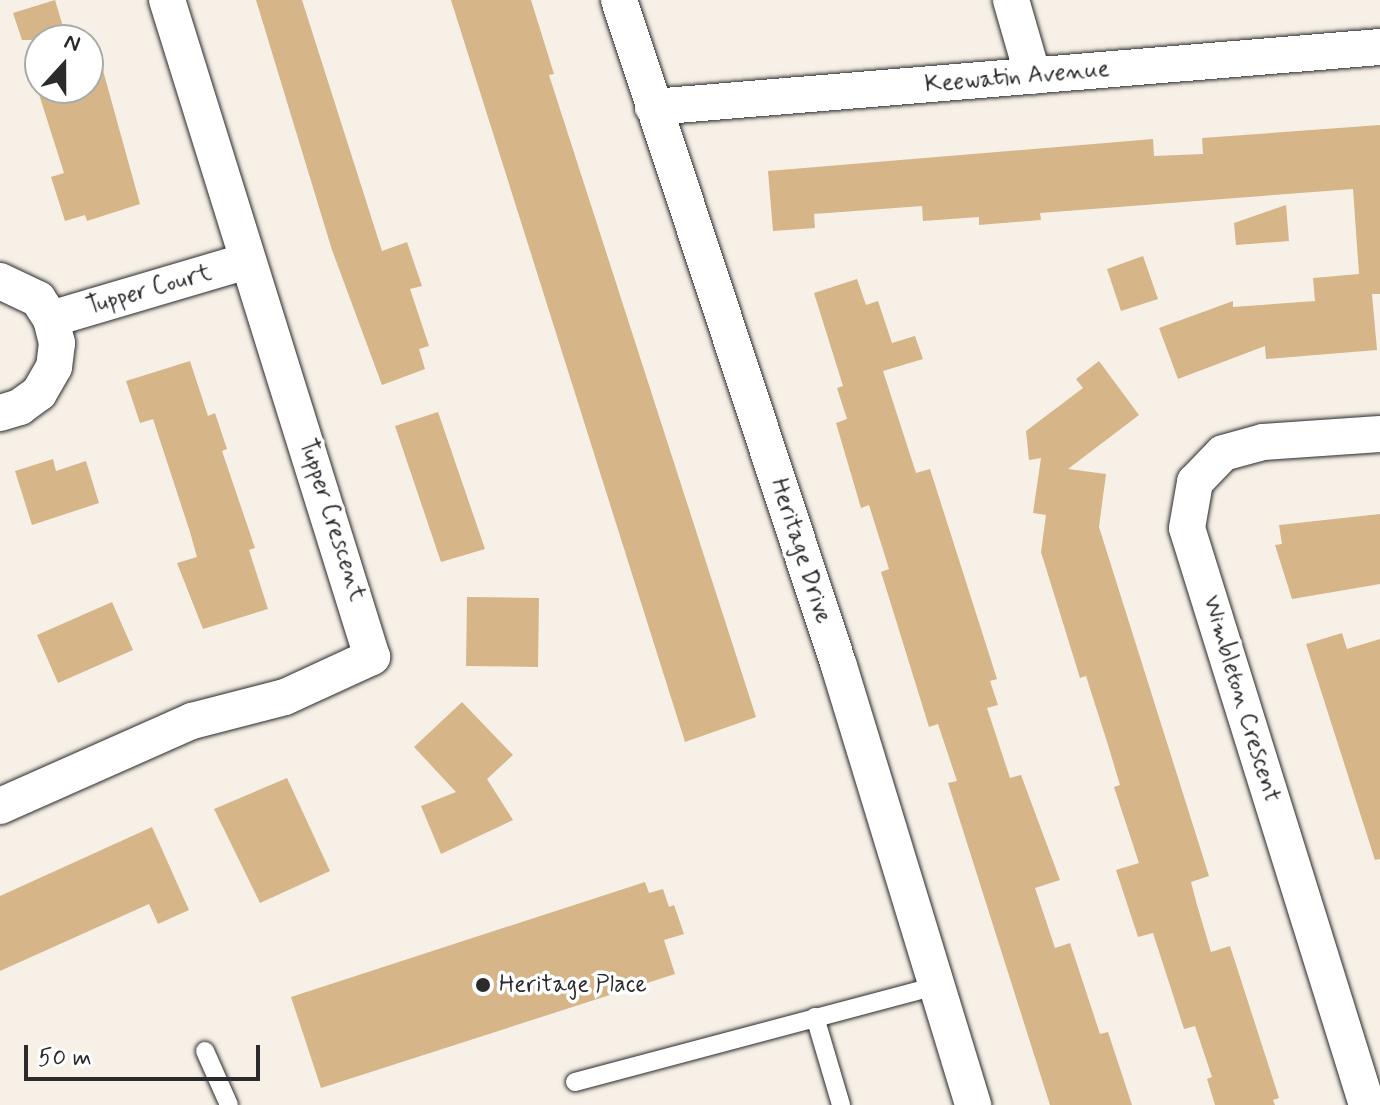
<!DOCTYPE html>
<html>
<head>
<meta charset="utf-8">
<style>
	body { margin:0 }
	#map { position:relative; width:1380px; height:1105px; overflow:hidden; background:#f7f0e7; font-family:Mynerve,sans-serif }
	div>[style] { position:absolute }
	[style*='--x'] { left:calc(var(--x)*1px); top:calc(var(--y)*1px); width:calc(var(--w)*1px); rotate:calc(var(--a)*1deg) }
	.building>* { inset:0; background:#d6b589 }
	.roads { filter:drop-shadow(0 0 2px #2b2b2b) drop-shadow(0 0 2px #2b2b2b) }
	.service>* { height:18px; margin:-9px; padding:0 9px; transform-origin:9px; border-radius:9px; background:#fff }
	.minor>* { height:36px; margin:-18px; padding:0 18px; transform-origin:18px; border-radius:18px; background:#fff }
	.dots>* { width:22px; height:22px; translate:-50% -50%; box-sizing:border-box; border:4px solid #fff; border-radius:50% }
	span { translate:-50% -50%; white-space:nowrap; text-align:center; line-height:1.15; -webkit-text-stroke:7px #fff; paint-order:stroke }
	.street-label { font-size:24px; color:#2b2b2b }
	.poi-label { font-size:24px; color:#2b2b2b }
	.left { translate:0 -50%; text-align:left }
	.north { position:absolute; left:24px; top:24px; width:80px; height:80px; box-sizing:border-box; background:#fff; border:2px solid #aaa; border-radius:50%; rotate:21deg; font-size:22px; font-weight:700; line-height:32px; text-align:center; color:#2b2b2b }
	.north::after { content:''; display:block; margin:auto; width:28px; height:36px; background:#2b2b2b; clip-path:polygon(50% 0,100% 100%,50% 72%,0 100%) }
	.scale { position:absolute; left:24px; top:1045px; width:236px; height:36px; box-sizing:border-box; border:4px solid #2b2b2b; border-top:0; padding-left:10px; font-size:24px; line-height:28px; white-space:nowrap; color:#2b2b2b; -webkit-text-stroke:6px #fff; paint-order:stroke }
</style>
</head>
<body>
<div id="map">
	<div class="building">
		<div style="clip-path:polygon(55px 0,67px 40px,22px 40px,13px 13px)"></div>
		<div style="clip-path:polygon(256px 0,302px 0,382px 251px,407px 242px,422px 286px,410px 289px,429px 346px,419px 349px,425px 369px,382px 385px,332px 250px)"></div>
		<div style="clip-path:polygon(451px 0,531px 0,554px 74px,549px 75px,756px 717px,685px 742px)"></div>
		<div style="clip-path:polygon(94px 38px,140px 204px,87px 221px,85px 215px,65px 221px,51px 177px,64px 173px,37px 88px,88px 88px,88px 39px)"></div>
		<div style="clip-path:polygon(1380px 125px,1380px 294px,1372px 294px,1377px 350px,1266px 359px,1265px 346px,1178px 379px,1159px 328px,1233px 301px,1233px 307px,1315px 301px,1313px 278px,1359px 274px,1353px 189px,1040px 213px,1041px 220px,979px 225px,979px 217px,923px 221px,922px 206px,814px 214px,815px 228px,773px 231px,768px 171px,1153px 139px,1154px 156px,1203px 154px,1202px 138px)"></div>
		<div style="clip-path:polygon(1286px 205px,1289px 241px,1236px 245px,1234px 223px)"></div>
		<div style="clip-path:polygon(1143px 256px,1158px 299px,1121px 311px,1107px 269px)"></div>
		<div style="clip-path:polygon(857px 279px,866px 305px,878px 301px,892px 343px,915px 336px,923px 359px,883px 371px,916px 473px,930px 469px,997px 679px,990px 681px,998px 705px,987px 708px,1010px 778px,1021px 775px,1060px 880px,1035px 888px,1055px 948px,1070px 943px,1100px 1034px,1108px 1032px,1132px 1105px,1050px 1105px,948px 783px,957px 781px,938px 724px,929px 727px,881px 572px,889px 569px,869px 505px,861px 508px,836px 423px,847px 419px,837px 388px,843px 386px,814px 293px)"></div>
		<div style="clip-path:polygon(190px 361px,208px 416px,215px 413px,227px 449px,222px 451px,255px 548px,249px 550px,268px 609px,203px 629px,177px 563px,197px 557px,190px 532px,153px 419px,140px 423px,126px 381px)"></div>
		<div style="clip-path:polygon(1099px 361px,1139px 415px,1068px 469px,1106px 474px,1099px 527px,1209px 876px,1191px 882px,1197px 905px,1211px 952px,1230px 946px,1279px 1098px,1273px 1100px,1275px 1105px,1215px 1105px,1207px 1079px,1212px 1077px,1195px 1026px,1184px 1029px,1153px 933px,1138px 937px,1116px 870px,1139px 863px,1114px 787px,1120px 785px,1108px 745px,1086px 676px,1080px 678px,1041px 552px,1046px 515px,1033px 513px,1041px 458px,1029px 460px,1026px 431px,1083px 388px,1076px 379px)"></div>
		<div style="clip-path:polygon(438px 412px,485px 549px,441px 562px,395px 426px)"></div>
		<div style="clip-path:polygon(53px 459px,56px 471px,86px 461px,99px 503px,32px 525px,15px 471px)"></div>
		<div style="clip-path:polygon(1380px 514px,1380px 584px,1292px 599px,1275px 545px,1282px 544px,1279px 525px)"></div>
		<div style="clip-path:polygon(467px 597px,539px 598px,538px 667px,466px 666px)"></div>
		<div style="clip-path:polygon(112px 602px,133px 650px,58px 683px,37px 635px)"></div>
		<div style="clip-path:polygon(1342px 633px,1347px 649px,1380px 639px,1380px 859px,1375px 860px,1306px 644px)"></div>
		<div style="clip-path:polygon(462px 702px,513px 755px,487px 779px,513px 820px,441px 854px,421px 806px,456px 792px,414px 747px)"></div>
		<div style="clip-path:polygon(287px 778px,330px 871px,260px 903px,214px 809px)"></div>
		<div style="clip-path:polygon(152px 827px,189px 910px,158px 924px,149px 904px,0 971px,0 896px)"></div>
		<div style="clip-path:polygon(645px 882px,649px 893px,663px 889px,669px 907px,674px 905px,684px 934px,664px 940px,675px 974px,321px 1088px,291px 997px)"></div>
	</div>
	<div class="roads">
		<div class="service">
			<div style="--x:815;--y:1017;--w:92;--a:73.5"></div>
			<div style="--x:205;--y:1051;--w:59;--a:66"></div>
			<div style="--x:575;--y:1082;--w:375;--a:-14.9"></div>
		</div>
		<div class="minor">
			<div style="--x:619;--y:0;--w:701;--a:71.72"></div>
			<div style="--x:839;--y:666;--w:459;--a:73"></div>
			<div style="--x:1011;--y:0;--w:79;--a:73.9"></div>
			<div style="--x:653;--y:107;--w:729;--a:-4.72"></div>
			<div style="--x:0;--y:281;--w:42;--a:25.3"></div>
			<div style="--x:38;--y:299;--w:24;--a:57"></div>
			<div style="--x:51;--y:319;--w:25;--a:76"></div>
			<div style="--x:57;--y:343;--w:24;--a:97"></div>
			<div style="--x:54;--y:367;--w:30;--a:120"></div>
			<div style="--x:39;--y:393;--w:24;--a:144"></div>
			<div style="--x:20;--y:407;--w:21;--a:163"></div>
			<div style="--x:51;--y:319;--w:204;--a:-16.5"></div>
			<div style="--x:0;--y:806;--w:210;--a:-23.9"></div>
			<div style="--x:192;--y:721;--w:96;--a:-14.5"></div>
			<div style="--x:285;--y:697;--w:96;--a:-24.7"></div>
			<div style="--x:372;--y:657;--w:688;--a:-107.33"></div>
			<div style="--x:1367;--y:1105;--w:604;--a:-107.33"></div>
			<div style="--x:1187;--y:528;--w:47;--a:-80.1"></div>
			<div style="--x:1195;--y:482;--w:40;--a:-46"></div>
			<div style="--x:1223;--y:453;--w:41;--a:-15.4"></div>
			<div style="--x:1263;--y:442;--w:117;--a:-3.9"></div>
		</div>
	</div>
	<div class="dots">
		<div style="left:483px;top:985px;background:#2b2b2b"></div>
	</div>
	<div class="street-label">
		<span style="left:1017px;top:77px;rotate:-5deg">Keewatin Avenue</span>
		<span style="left:149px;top:290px;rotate:-16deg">Tupper Court</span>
		<span style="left:332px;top:520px;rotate:72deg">Tupper Crescent</span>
		<span style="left:801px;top:551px;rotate:72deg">Heritage Drive</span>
		<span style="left:1241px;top:699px;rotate:73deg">Wimbleton Crescent</span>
	</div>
	<div class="poi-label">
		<span class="left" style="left:499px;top:985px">Heritage Place</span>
	</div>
	<div class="north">N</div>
	<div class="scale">50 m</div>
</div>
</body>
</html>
